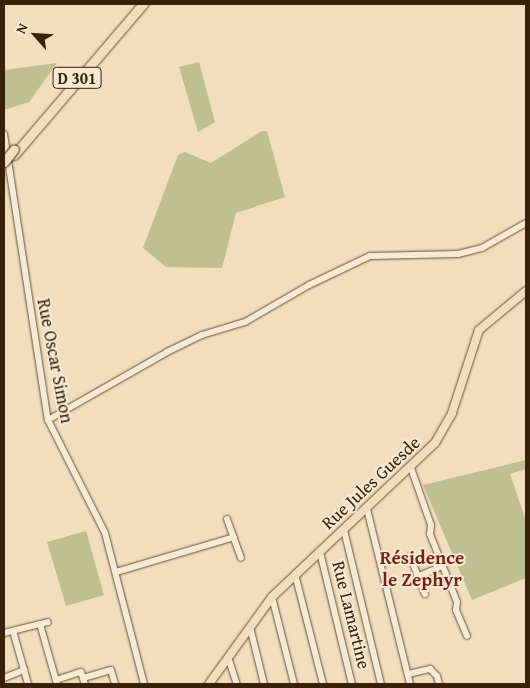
<!DOCTYPE html>
<html>
<head>
<meta charset="utf-8">
<style>
	body { margin:0 }
	#map { position:relative; width:530px; height:688px; overflow:hidden; background:#f2debd; font-family:"Gentium Book Plus",serif }
	div>[style] { position:absolute }
	[style*='--x'] { left:calc(var(--x)*1px); top:calc(var(--y)*1px); width:calc(var(--w)*1px); rotate:calc(var(--a)*1deg) }
	.green>* { inset:0; background:#bec08f }
	.roads { filter:drop-shadow(0 0 1px #665034) drop-shadow(0 0 1px #665034) }
	.minor>* { height:6px; margin:-3px; padding:0 3px; transform-origin:3px; border-radius:3px; background:#f7ead4 }
	.major>* { height:8px; margin:-4px; padding:0 4px; transform-origin:4px; border-radius:4px; background:#f2debd }
	.highway>* { height:9px; margin:-4.5px; padding:0 4.5px; transform-origin:4.5px; border-radius:4.5px; background:#f2debd }
	.bridges { filter:drop-shadow(0 0 1px #382106) drop-shadow(0 0 1px #382106) }
	.highway-bridge>* { height:9px; margin:-4.5px; padding:0 4.5px; transform-origin:4.5px; border-radius:4.5px; background:#f2debd }
	span { translate:-50% -50%; white-space:nowrap; text-align:center; line-height:1.15; -webkit-text-stroke:4px #f7ead4; paint-order:stroke }
	.shield-label span { padding:1px 4px; background:#f7ead4; border:1px solid; border-radius:4px; -webkit-text-stroke-width:0 }
	.shield-label { font-size:16px; color:#382106; font-weight:700 }
	.street-label { font-size:18px; color:#382106 }
	.neighbourhood-label { font-size:19px; color:#7a1f14; font-weight:700 }
	.frame { position:absolute; inset:0; border:5px solid #382106; pointer-events:none }
	.north { position:absolute; left:10px; top:10px; width:50px; height:50px; -webkit-text-stroke:4px #f7ead4; paint-order:stroke; rotate:296deg; font-size:14px; font-weight:700; line-height:20px; text-align:center; color:#382106 }
	.north::after { content:''; display:block; margin:auto; width:18px; height:22px; background:#382106; clip-path:polygon(50% 0,100% 100%,50% 72%,0 100%) }
</style>
</head>
<body>
<div id="map">
	<div class="green">
		<div style="clip-path:polygon(199px 62px,215px 122px,198px 132px,179px 67px)"></div>
		<div style="clip-path:polygon(57px 63px,29px 102px,4px 110px,4px 70px)"></div>
		<div style="clip-path:polygon(262px 131px,267px 131px,285px 197px,236px 213px,222px 268px,166px 267px,143px 248px,178px 155px,185px 152px,211px 163px)"></div>
		<div style="clip-path:polygon(526px 460px,526px 469px,510px 474px,526px 521px,526px 578px,472px 600px,423px 485px)"></div>
		<div style="clip-path:polygon(86px 531px,104px 595px,66px 606px,47px 542px)"></div>
	</div>
	<div class="roads">
		<div class="minor">
			<div style="--x:4;--y:134;--w:289;--a:81.3"></div>
			<div style="--x:48;--y:420;--w:127;--a:63.2"></div>
			<div style="--x:105;--y:533;--w:156;--a:75.5"></div>
			<div style="--x:48;--y:420;--w:137;--a:-29.7"></div>
			<div style="--x:167;--y:352;--w:39;--a:-26"></div>
			<div style="--x:202;--y:335;--w:45;--a:-16.8"></div>
			<div style="--x:245;--y:322;--w:74;--a:-30"></div>
			<div style="--x:309;--y:285;--w:68;--a:-25.4"></div>
			<div style="--x:370;--y:256;--w:88;--a:-1.3"></div>
			<div style="--x:458;--y:254;--w:25;--a:-14"></div>
			<div style="--x:482;--y:248;--w:51;--a:-29.6"></div>
			<div style="--x:411;--y:468;--w:60;--a:70.7"></div>
			<div style="--x:431;--y:525;--w:9;--a:96"></div>
			<div style="--x:430;--y:534;--w:73;--a:68.3"></div>
			<div style="--x:457;--y:602;--w:8;--a:97"></div>
			<div style="--x:456;--y:610;--w:28;--a:67"></div>
			<div style="--x:367;--y:509;--w:180;--a:76.2"></div>
			<div style="--x:227;--y:519;--w:41;--a:70.3"></div>
			<div style="--x:344;--y:530;--w:158;--a:76.5"></div>
			<div style="--x:320;--y:552;--w:136;--a:76.4"></div>
			<div style="--x:410;--y:556;--w:41;--a:68.5"></div>
			<div style="--x:116;--y:572;--w:123;--a:-16.5"></div>
			<div style="--x:295;--y:574;--w:114;--a:75.7"></div>
			<div style="--x:419;--y:576;--w:26;--a:-23"></div>
			<div style="--x:272;--y:597;--w:90;--a:75.8"></div>
			<div style="--x:40;--y:624;--w:62;--a:74.2"></div>
			<div style="--x:250;--y:627;--w:59;--a:76.2"></div>
			<div style="--x:13;--y:631;--w:55;--a:74.2"></div>
			<div style="--x:4;--y:633;--w:45;--a:-14"></div>
			<div style="--x:228;--y:657;--w:28;--a:72"></div>
			<div style="--x:408;--y:674;--w:23;--a:-13"></div>
			<div style="--x:430;--y:669;--w:10;--a:45"></div>
			<div style="--x:437;--y:676;--w:8;--a:76"></div>
			<div style="--x:4;--y:678;--w:22;--a:-22"></div>
			<div style="--x:83;--y:678;--w:29;--a:-16"></div>
			<div style="--x:111;--y:670;--w:15;--a:74"></div>
			<div style="--x:56;--y:680;--w:26;--a:-18"></div>
			<div style="--x:81;--y:672;--w:13;--a:72"></div>
		</div>
		<div class="major">
			<div style="--x:209;--y:684;--w:107;--a:-54.1"></div>
			<div style="--x:272;--y:597;--w:224;--a:-43.4"></div>
			<div style="--x:435;--y:443;--w:34;--a:-60"></div>
			<div style="--x:452;--y:413;--w:87;--a:-72"></div>
			<div style="--x:479;--y:330;--w:61;--a:-39.7"></div>
		</div>
		<div class="highway">
			<div style="--x:14;--y:155;--w:199;--a:-49.5"></div>
		</div>
	</div>
	<div class="bridges">
		<div class="highway-bridge">
			<div style="--x:4;--y:162;--w:16;--a:-52"></div>
		</div>
	</div>
	<div class="shield-label">
		<span style="left:77px;top:78px">D 301</span>
	</div>
	<div class="street-label">
		<span style="left:55px;top:361px;rotate:79deg">Rue Oscar Simon</span>
		<span style="left:371px;top:483px;rotate:-43deg">Rue Jules Guesde</span>
		<span style="left:351px;top:615px;rotate:76deg">Rue Lamartine</span>
	</div>
	<div class="neighbourhood-label">
		<span style="left:422px;top:569px">Résidence<br>le Zephyr</span>
	</div>
	<div class="frame"></div>
	<div class="north">N</div>
</div>
</body>
</html>
